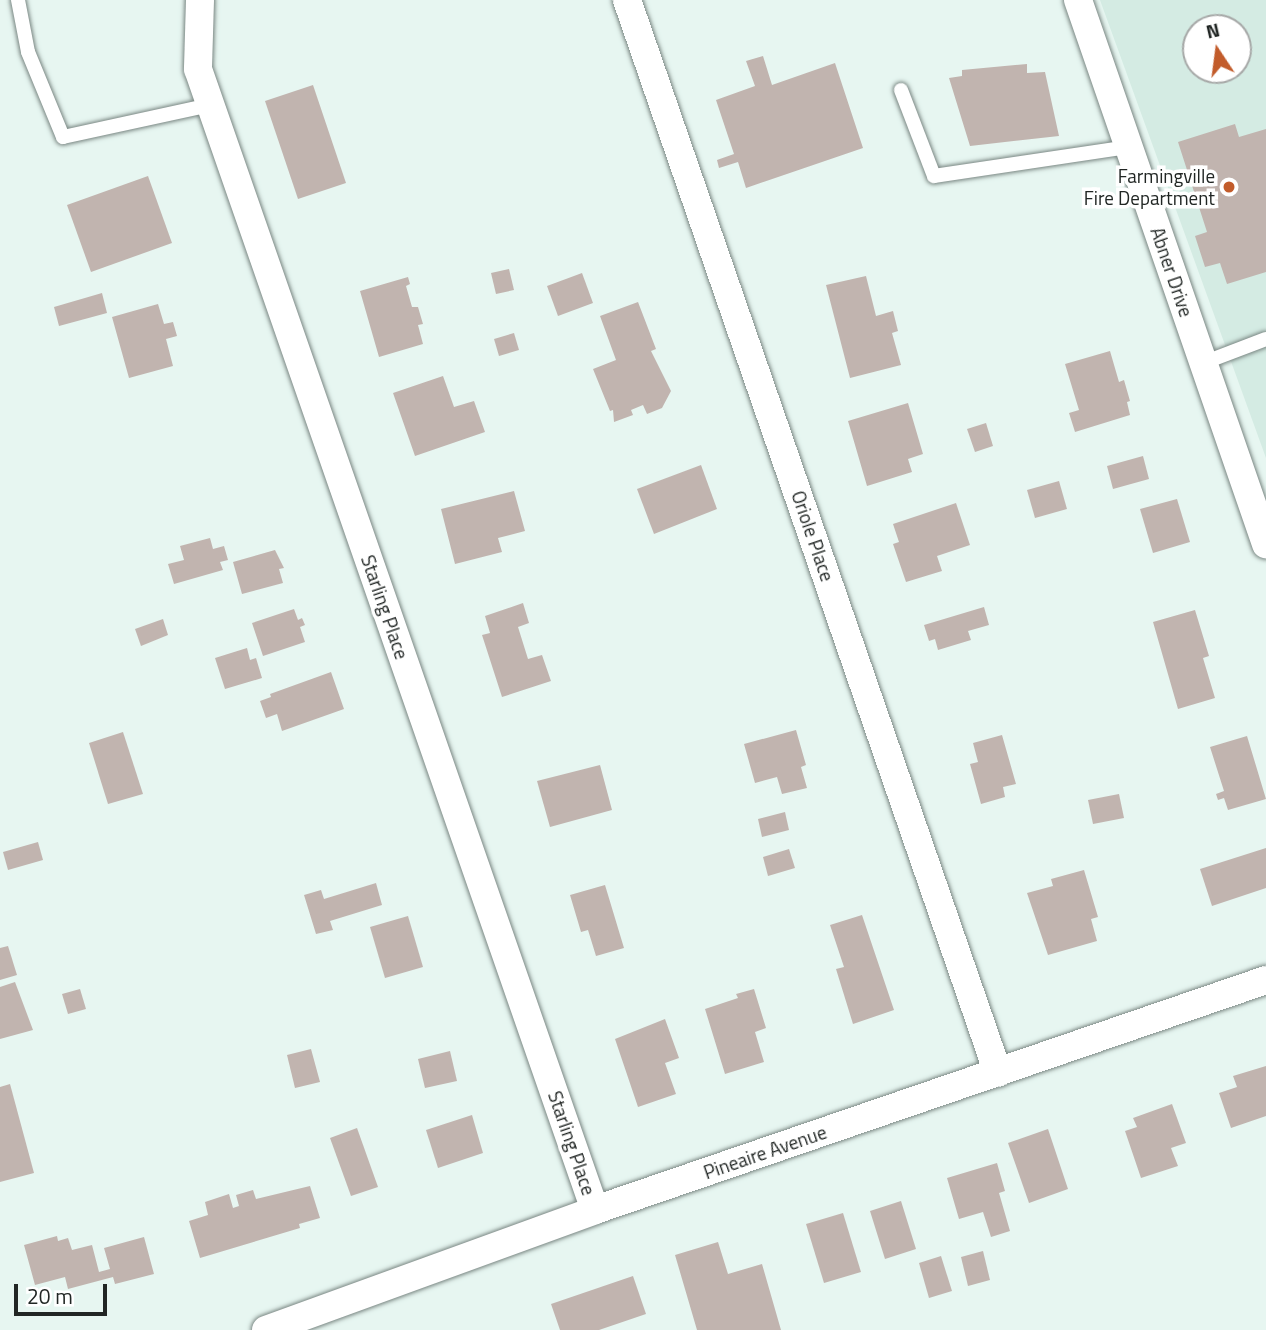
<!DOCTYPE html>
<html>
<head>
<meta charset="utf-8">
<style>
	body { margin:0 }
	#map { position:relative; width:1266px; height:1330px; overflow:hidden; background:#e7f6f1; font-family:"Titillium Web",sans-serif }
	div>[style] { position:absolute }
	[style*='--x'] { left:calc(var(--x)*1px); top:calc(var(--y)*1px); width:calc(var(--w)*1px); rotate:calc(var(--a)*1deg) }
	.built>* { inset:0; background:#d4ebe3 }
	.building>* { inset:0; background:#c1b4af }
	.roads { filter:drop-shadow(0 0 2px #7a8783) drop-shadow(0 0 2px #7a8783) }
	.lane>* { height:14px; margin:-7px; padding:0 7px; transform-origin:7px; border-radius:7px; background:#fff }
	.street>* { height:28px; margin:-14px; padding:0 14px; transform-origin:14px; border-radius:14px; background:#fff }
	.dots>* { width:19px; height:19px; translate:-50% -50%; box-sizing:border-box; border:4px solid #fff; border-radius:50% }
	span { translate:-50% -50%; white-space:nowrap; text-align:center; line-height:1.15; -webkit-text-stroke:7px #fff; paint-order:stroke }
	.poi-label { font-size:19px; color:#212624 }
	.right { translate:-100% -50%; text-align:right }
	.street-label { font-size:19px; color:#212624 }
	.north { position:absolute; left:1182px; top:14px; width:70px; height:70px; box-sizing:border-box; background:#fff; border:2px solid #a6a8a7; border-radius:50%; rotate:347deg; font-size:19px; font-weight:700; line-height:28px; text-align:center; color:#212624 }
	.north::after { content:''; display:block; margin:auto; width:24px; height:32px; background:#c25c2b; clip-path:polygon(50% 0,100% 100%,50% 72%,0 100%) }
	.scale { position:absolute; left:14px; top:1284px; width:93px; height:32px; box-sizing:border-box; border:4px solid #212624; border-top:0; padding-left:9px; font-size:21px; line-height:24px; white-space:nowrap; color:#212624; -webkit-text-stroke:5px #fff; paint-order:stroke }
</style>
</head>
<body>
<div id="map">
	<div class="built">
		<div style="clip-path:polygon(evenodd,1100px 0,1266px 0,1266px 458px,1100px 0,1196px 28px,1238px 28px,1238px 70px,1196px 70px,1196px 28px)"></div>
	</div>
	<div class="building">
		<div style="clip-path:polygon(763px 56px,772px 85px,835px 63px,863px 148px,746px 188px,738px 162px,719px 168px,717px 160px,734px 154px,716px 100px,755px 86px,746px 61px)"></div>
		<div style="clip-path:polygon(1027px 64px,1027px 73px,1045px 72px,1059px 136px,970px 146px,949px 78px,962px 76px,962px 70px)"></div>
		<div style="clip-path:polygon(313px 85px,346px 183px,298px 199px,265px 101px)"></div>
		<div style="clip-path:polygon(1235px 124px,1239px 137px,1266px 129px,1266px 272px,1227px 284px,1220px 263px,1205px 267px,1195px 236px,1207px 232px,1178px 142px)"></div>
		<div style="clip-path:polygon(148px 176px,172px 243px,91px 272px,67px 205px)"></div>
		<div style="clip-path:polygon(509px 269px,514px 290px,496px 294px,491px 273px)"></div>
		<div style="clip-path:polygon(582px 273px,593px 303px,558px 316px,547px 286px)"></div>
		<div style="clip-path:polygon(866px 276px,876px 316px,893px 311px,898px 331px,892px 333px,901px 365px,850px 378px,826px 285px)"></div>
		<div style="clip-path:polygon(408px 277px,410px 284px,406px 286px,412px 307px,418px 307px,423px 324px,418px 325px,423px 344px,379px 357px,360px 291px)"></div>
		<div style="clip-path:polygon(102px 293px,107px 313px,59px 326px,54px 307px)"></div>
		<div style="clip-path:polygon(638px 302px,656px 349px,651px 351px,671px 391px,662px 408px,647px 414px,643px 405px,631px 410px,633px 415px,614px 422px,613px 410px,610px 411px,593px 369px,616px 360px,600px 316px)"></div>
		<div style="clip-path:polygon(158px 304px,164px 324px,173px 322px,177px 336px,166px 339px,173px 366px,129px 378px,112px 317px)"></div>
		<div style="clip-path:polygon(514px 333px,519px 350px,499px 356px,494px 339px)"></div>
		<div style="clip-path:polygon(1110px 351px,1119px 382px,1124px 380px,1130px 401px,1127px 402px,1130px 415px,1075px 432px,1069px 413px,1079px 410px,1065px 364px)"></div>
		<div style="clip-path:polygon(443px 376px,454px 407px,474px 401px,485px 432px,415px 456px,393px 393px)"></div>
		<div style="clip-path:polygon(908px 403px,923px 454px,908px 459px,912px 472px,867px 486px,848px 421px)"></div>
		<div style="clip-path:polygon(986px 423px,993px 446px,975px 452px,967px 429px)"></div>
		<div style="clip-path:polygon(1143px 456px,1149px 479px,1113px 489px,1107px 466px)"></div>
		<div style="clip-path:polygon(701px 465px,717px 509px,654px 534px,637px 489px)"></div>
		<div style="clip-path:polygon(1059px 481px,1067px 509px,1035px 518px,1027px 490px)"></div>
		<div style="clip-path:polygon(514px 491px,525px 531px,498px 538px,502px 552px,455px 564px,441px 509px)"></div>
		<div style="clip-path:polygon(1177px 499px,1190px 542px,1153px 553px,1140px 509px)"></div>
		<div style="clip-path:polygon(956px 503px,970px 545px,937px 556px,942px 571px,906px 582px,893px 544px,899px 542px,893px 524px)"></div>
		<div style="clip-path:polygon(210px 538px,213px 549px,224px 546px,228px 560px,220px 562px,223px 570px,174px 584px,168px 564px,184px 560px,180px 546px)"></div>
		<div style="clip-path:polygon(275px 550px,284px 568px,279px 569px,283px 583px,242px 594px,233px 562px)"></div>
		<div style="clip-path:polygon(523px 603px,529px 623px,518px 627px,528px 659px,542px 655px,551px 681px,502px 697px,482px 635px,490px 633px,485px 616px)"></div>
		<div style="clip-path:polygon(984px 607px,989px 625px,968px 631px,971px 640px,938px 650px,935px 639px,929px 641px,924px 625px)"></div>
		<div style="clip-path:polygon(294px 609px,298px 620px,302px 618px,305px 625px,300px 627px,305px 642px,263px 656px,252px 623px)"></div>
		<div style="clip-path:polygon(1195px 610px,1209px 656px,1203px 658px,1215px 698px,1178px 709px,1153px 622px)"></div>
		<div style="clip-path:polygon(163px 619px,168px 635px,141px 646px,135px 629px)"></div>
		<div style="clip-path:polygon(247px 648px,250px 660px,256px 658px,262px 678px,225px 689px,215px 658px)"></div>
		<div style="clip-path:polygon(331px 672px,344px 709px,282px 731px,277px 714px,266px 718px,260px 701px,271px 697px,270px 694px)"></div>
		<div style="clip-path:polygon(796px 730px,806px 765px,801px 767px,807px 788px,782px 794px,777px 777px,755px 783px,744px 744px)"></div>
		<div style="clip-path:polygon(123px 732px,143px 794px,108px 804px,89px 743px)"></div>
		<div style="clip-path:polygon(1002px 735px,1016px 784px,1003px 787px,1005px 797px,981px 804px,970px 764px,978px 762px,973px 743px)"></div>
		<div style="clip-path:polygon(1247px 736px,1266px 799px,1228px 810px,1224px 798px,1218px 800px,1216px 794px,1224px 791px,1210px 747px)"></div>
		<div style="clip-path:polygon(600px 765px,612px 810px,550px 827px,537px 781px)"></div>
		<div style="clip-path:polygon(1119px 794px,1124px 818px,1093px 824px,1088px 800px)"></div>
		<div style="clip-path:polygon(785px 812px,789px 830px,762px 837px,758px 819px)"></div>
		<div style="clip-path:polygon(38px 842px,43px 860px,8px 870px,3px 852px)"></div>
		<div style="clip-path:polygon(1266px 848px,1266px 888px,1212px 906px,1200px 869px)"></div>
		<div style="clip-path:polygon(789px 849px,795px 868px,768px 876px,763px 857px)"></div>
		<div style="clip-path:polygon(1084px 870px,1098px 917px,1091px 919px,1097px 941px,1048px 955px,1027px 893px,1053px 886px,1051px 879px)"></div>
		<div style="clip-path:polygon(376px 883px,382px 905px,330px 921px,333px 930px,316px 934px,304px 895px,321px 890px,324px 899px)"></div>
		<div style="clip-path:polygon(605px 885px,624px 948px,596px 956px,588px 930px,581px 932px,570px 895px)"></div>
		<div style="clip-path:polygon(862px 915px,894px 1010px,853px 1024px,836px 969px,844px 967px,830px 925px)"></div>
		<div style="clip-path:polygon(408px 916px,423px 967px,385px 978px,370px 927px)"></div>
		<div style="clip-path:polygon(8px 946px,17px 975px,0 980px,0 948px)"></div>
		<div style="clip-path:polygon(15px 982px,33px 1030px,0 1039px,0 987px)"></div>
		<div style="clip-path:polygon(80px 989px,86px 1009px,68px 1014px,62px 994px)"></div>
		<div style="clip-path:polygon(754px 989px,766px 1028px,755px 1032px,764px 1062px,725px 1074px,705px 1009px,738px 998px,736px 994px)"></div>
		<div style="clip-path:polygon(665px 1019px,679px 1058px,665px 1063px,676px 1094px,638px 1107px,615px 1039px)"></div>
		<div style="clip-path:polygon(311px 1049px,320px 1082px,295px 1088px,287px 1055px)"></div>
		<div style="clip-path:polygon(450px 1051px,457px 1081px,425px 1088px,418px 1059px)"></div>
		<div style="clip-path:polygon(1266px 1066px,1266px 1116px,1231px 1128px,1219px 1093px,1237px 1087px,1233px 1076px)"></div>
		<div style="clip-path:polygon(10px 1084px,34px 1173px,0 1182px,0 1087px)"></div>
		<div style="clip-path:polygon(1172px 1104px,1186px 1143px,1171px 1148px,1178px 1166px,1141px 1178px,1125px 1131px,1137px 1127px,1133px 1118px)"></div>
		<div style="clip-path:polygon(472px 1115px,483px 1153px,438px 1168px,426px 1130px)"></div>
		<div style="clip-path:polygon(357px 1128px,378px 1187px,351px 1196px,330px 1138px)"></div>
		<div style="clip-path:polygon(1048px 1129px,1068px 1189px,1029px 1203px,1008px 1143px)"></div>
		<div style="clip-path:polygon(997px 1163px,1005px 1191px,999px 1193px,1010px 1231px,991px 1237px,983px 1212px,959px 1219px,947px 1178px)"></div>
		<div style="clip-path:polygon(310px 1186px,320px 1218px,299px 1224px,300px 1228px,200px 1258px,189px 1221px,208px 1215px,205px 1202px,229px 1194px,233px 1208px,239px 1206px,236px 1195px,253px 1190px,256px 1199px)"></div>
		<div style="clip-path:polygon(901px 1201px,916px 1249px,885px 1259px,870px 1211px)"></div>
		<div style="clip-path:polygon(843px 1213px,861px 1272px,824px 1283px,806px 1224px)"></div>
		<div style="clip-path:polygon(57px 1236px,58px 1241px,68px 1238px,72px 1250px,92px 1245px,99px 1272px,110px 1269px,104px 1248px,144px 1237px,154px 1274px,115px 1284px,113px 1277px,68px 1289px,65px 1277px,35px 1285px,24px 1245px)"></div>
		<div style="clip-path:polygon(718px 1242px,728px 1274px,762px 1264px,781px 1330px,697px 1330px,675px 1255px)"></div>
		<div style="clip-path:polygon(983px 1251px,990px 1280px,968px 1286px,961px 1257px)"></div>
		<div style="clip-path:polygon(941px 1256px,952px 1291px,929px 1298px,919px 1263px)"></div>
		<div style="clip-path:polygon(633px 1276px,646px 1314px,599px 1330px,560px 1330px,551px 1304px)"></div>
	</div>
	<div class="roads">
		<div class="lane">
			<div style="--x:18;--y:0;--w:53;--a:79.1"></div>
			<div style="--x:28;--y:52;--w:92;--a:67.6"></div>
			<div style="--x:63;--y:137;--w:150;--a:-12.3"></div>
			<div style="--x:901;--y:90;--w:92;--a:69"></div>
			<div style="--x:934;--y:176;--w:197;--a:-8.5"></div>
			<div style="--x:1203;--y:363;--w:67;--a:-20.9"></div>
		</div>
		<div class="street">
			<div style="--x:200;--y:0;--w:69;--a:91.7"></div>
			<div style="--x:198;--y:69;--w:1208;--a:70.82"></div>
			<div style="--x:627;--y:0;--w:1135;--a:70.93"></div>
			<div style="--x:1078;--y:0;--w:576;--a:70.94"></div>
			<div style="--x:266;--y:1330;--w:350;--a:-20"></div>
			<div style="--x:595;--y:1210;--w:709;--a:-18.92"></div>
		</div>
	</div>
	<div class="dots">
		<div style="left:1229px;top:187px;background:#c25c2b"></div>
	</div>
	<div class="poi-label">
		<span class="right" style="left:1215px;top:187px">Farmingville<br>Fire Department</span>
	</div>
	<div class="street-label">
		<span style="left:1172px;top:272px;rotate:71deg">Abner Drive</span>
		<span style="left:813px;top:536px;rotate:71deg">Oriole Place</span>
		<span style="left:385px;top:607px;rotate:71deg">Starling Place</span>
		<span style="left:572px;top:1143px;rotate:71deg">Starling Place</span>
		<span style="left:765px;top:1152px;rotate:-19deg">Pineaire Avenue</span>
	</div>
	<div class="north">N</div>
	<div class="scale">20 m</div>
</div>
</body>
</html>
